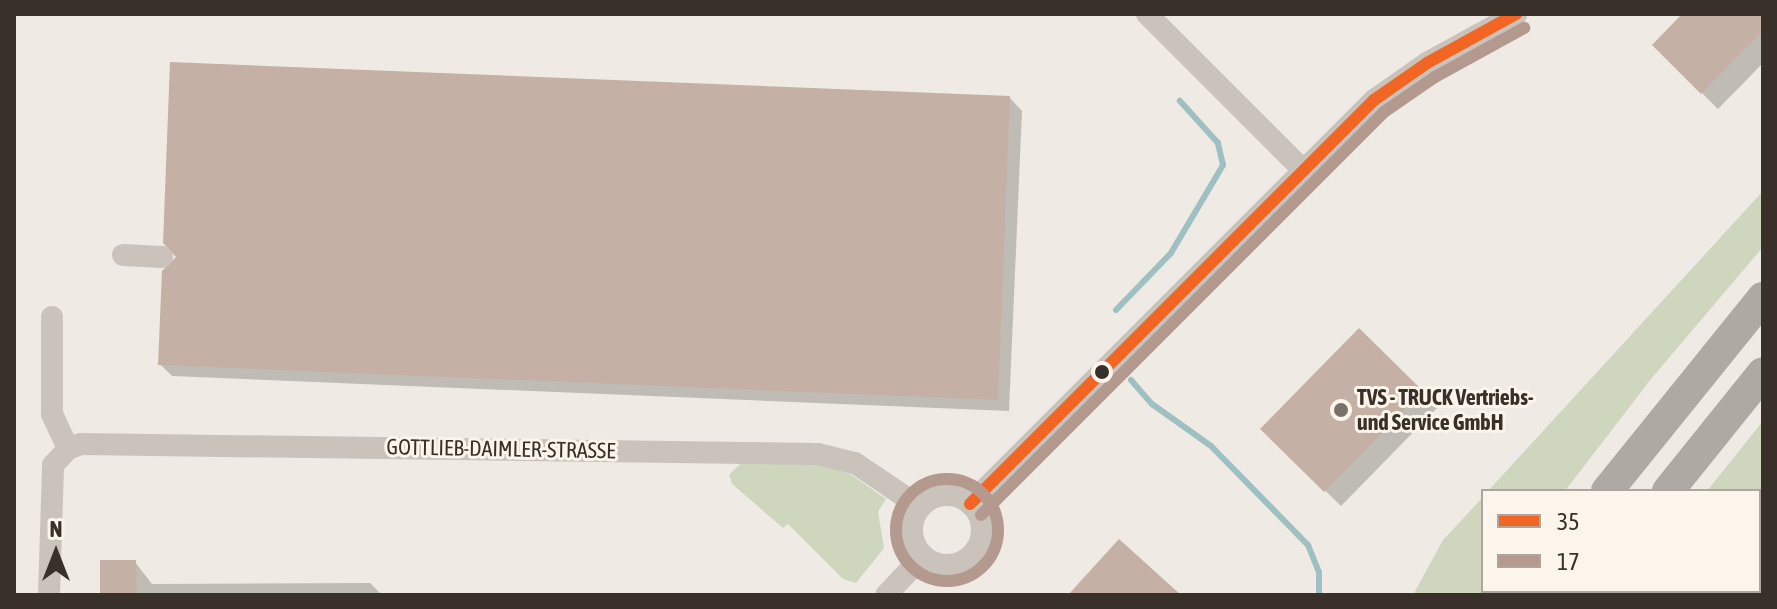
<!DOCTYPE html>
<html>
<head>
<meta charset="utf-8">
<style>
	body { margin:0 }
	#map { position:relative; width:1777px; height:609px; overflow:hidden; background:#efebe4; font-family:"Asap Condensed",sans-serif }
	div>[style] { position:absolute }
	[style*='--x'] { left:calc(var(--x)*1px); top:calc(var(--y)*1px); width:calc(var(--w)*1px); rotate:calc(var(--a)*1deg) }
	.green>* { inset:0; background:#cfd6be }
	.shadow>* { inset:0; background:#0003 }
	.stream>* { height:6px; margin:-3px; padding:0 3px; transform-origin:3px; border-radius:3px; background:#9ec0c2 }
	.building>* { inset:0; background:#c4b0a5 }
	.minor>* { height:22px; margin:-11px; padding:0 11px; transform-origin:11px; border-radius:11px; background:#c9c3bc }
	.minor>.ring { margin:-11px; padding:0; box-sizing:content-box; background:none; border:22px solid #c9c3bc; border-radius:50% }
	.highway>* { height:32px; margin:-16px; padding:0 16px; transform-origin:16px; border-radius:16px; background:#aeaaa3 }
	.bus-1>* { height:12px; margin:-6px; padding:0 6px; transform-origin:6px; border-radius:6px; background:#f26522 }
	.bus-2>* { height:12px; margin:-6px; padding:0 6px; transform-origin:6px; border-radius:6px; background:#b4998e }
	.bus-2>.ring { margin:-6px; padding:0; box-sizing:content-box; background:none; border:12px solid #b4998e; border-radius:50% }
	.dots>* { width:22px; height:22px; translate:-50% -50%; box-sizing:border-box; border:4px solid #fbf5ec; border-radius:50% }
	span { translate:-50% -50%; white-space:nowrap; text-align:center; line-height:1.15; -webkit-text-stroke:6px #fbf5ec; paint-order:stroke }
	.poi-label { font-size:22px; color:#3a302a; font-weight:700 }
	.left { translate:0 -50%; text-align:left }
	.street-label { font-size:22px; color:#3a302a }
	.frame { position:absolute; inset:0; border:16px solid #3a302a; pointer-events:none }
	.legend { position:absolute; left:1481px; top:489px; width:280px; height:104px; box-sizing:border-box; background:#fbf5ec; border:2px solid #aea69e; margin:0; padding:10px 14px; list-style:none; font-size:24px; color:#3a302a }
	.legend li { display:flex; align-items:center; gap:16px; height:40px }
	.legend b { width:40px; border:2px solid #aea69e }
	.north { position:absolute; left:16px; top:513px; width:80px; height:80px; -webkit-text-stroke:6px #fbf5ec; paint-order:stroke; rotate:0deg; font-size:22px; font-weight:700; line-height:32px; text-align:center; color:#3a302a }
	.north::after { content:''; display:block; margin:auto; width:28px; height:36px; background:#3a302a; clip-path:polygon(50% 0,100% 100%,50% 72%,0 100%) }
</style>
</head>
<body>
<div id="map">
	<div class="green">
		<div style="clip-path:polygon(1763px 191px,1763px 247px,1651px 379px,1565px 491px,1488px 491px)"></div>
		<div style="clip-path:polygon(1763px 421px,1763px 578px,1759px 583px,1759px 491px,1707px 491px)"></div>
		<div style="clip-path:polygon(742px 462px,820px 464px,846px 471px,886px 499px,878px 512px,884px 548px,856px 583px,843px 579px,788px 524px,783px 528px,732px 484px,729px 475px)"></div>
		<div style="clip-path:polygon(1483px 497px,1483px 591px,1495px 591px,1492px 595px,1413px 595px,1443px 540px)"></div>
	</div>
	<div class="shadow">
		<div style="clip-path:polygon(1685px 14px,1763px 18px,1763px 63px,1718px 109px,1654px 45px)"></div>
		<div style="clip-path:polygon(1010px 98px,1022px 111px,1009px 411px,172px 376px,160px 364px,179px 257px)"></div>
		<div style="clip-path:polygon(1359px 331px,1437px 408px,1341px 506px,1262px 429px)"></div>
		<div style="clip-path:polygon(135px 562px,152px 584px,370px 583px,382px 595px,102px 595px)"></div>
	</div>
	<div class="stream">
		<div style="--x:1116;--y:310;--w:79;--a:-46"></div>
		<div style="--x:1171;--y:253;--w:102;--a:-59.4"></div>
		<div style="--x:1223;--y:165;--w:23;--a:-103"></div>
		<div style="--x:1218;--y:143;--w:57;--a:-132.1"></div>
		<div style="--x:1131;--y:380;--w:32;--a:49"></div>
		<div style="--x:1152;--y:404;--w:72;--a:35.4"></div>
		<div style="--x:1211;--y:446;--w:139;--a:45.6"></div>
		<div style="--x:1308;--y:545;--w:29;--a:68"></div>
		<div style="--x:1319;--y:572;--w:23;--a:90"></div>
	</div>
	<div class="building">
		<div style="clip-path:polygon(1682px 14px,1763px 14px,1763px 31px,1701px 94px,1652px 45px)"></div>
		<div style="clip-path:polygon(170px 62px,1010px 96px,998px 400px,158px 365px,162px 271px,176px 257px,163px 243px)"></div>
		<div style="clip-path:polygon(1359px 328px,1423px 391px,1324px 492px,1260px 429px)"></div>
		<div style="clip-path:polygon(1119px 539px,1181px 595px,1068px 595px)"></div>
		<div style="clip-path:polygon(100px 560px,136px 560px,137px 595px,100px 595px)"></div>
	</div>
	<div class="minor">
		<div style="--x:1147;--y:14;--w:221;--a:45"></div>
		<div style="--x:123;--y:255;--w:39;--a:3"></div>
		<div style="--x:52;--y:317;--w:97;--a:90"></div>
		<div style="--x:52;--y:414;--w:38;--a:65"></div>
		<div class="ring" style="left:912px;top:495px;width:48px;height:48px"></div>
		<div style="--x:970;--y:504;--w:571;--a:-45"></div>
		<div style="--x:1374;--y:100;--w:65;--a:-34.9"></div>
		<div style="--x:1427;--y:63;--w:102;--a:-28.8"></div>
		<div style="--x:49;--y:595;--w:130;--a:-88.2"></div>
		<div style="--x:53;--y:465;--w:22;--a:-47"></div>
		<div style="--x:68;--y:449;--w:14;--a:-21"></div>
		<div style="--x:81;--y:444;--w:737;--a:0.78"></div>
		<div style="--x:818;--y:454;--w:38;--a:14"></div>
		<div style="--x:855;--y:463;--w:78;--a:34.1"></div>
		<div style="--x:886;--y:595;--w:54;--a:-46.5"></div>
	</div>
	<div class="highway">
		<div style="--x:1607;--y:491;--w:248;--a:-51.1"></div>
		<div style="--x:1668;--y:491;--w:151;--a:-51.2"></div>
		<div style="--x:1534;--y:595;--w:5;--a:-53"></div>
		<div style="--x:1594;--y:595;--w:5;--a:-53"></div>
	</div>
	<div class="bus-1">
		<div style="--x:970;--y:504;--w:571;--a:-45"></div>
		<div style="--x:1374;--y:100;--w:65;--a:-34.9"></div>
		<div style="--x:1427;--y:63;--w:102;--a:-28.8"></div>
	</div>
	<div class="bus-2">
		<div class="ring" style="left:896px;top:479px;width:90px;height:90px"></div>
		<div style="--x:981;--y:515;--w:570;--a:-45"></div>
		<div style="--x:1384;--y:112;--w:62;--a:-34.5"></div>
		<div style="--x:1435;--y:77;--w:102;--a:-28.8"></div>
	</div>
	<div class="dots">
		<div style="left:1102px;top:372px;background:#3a302a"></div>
		<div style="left:1341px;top:410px;background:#79716b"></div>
	</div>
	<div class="poi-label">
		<span class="left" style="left:1357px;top:410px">TVS - TRUCK Vertriebs-<br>und Service GmbH</span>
	</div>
	<div class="street-label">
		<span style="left:501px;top:449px;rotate:1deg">GOTTLIEB-DAIMLER-STRASSE</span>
	</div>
	<div class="frame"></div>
	<ul class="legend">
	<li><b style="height:10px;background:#f26522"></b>35</li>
	<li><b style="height:10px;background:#b4998e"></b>17</li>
	</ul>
	<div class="north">N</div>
</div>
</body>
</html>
